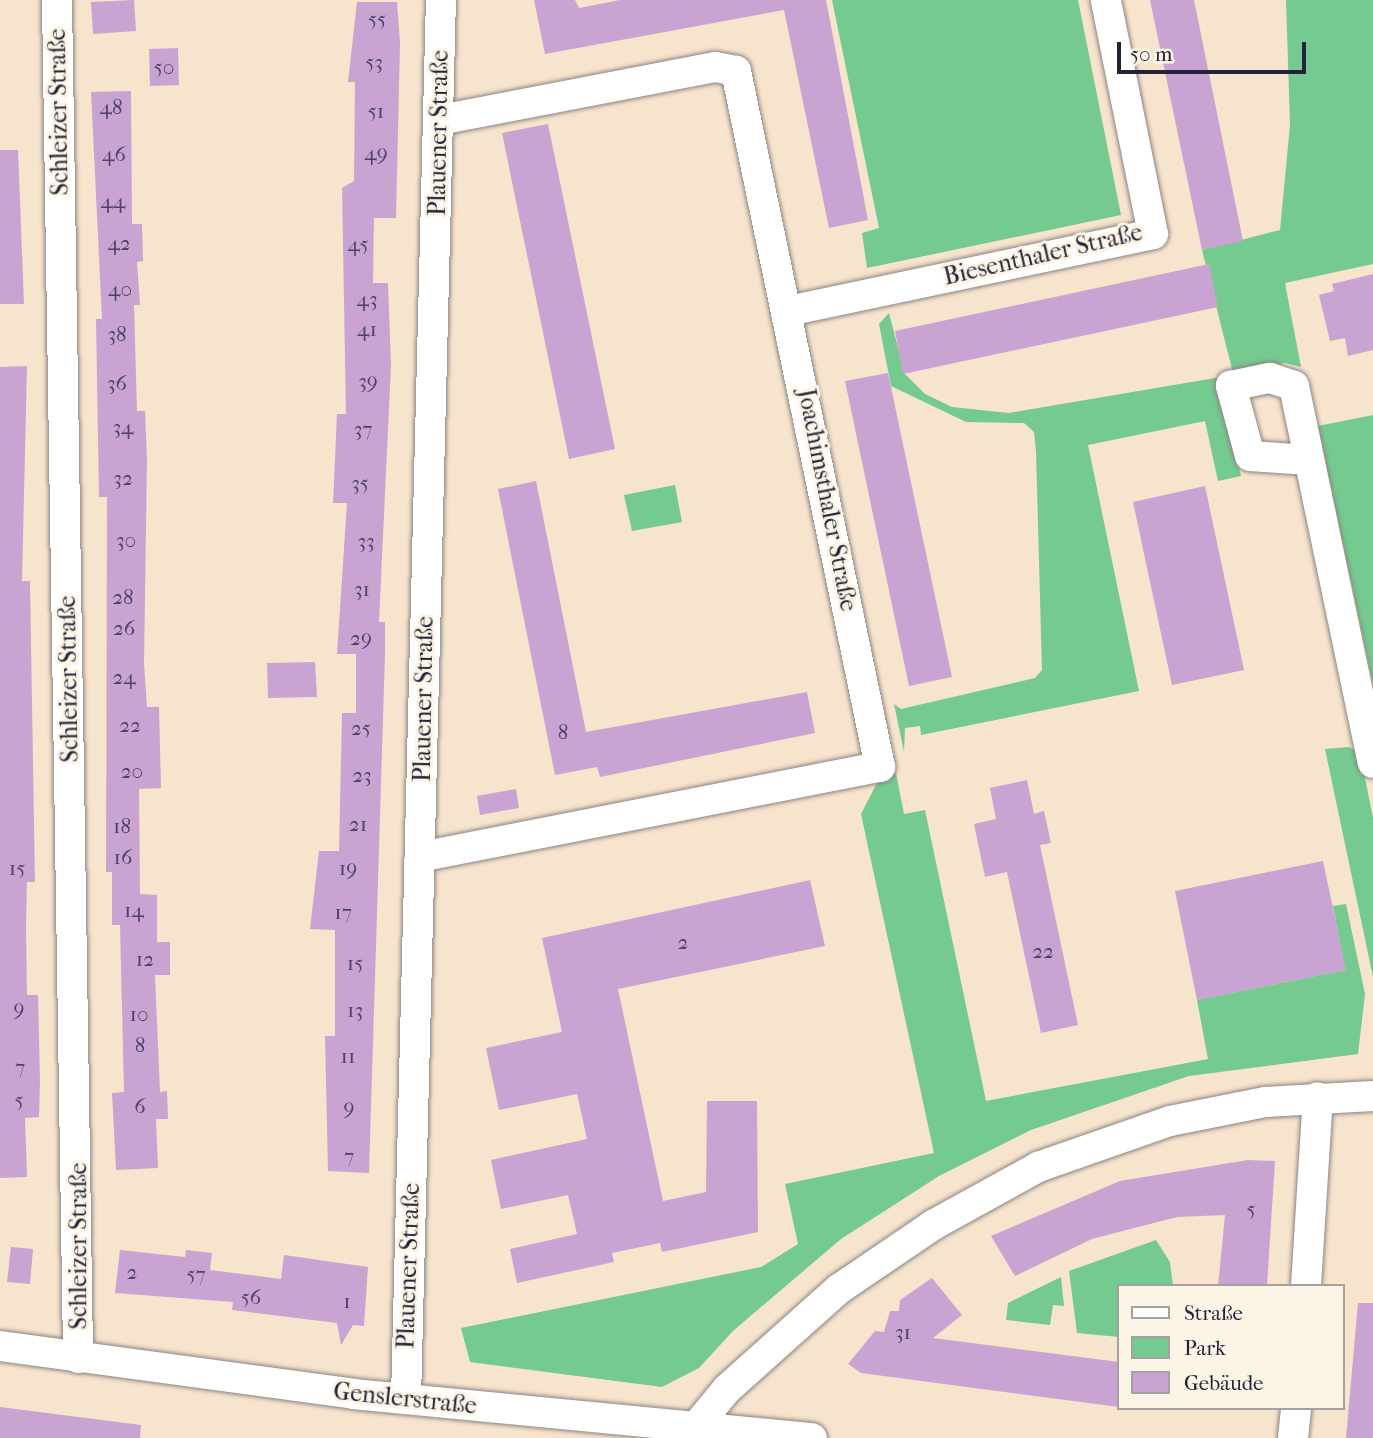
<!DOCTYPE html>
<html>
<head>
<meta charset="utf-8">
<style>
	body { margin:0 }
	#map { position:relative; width:1373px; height:1438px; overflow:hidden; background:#f7e4cc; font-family:"IM FELL French Canon",serif }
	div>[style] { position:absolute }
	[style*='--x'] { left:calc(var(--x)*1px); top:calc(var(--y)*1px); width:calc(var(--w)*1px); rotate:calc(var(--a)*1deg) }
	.green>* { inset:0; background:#74ca8f }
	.building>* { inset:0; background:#c9a4d2 }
	.roads { filter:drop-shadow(0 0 2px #8c8384) drop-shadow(0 0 2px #8c8384) }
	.minor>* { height:30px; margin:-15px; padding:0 15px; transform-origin:15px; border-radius:15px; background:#fff }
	span { translate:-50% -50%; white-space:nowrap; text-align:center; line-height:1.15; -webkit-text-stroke:6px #fcf5e5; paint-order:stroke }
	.number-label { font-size:21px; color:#4c4261 }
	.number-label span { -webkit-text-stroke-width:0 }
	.street-label { font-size:24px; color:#22223b }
	.legend { position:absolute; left:1117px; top:1284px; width:228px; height:126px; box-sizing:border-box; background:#fcf5e5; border:2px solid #a5a1a1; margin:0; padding:9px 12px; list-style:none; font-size:21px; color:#22223b }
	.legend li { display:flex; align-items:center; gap:14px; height:35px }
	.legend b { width:35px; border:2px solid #a5a1a1 }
	.scale { position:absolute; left:1117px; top:42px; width:189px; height:32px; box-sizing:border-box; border:4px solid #22223b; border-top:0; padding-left:9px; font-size:21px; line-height:24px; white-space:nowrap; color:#22223b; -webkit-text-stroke:5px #fcf5e5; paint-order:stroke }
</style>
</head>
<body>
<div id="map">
	<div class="green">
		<div style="clip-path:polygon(832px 0,1078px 0,1121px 215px,867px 268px,862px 233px,879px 228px)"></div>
		<div style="clip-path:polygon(1286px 0,1373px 0,1373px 264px,1285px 283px,1301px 367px,1285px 363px,1233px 373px,1202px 250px,1280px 230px,1290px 125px)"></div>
		<div style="clip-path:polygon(889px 313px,905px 374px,925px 394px,952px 407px,1009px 413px,1227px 376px,1221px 389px,1241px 476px,1218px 481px,1205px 421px,1088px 445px,1139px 691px,921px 735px,920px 726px,905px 728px,904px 752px,894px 704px,901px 709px,1035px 678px,1042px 670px,1036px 451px,1034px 432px,1024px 423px,966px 422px,891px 386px,879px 324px)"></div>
		<div style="clip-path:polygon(1373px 415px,1373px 684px,1318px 426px)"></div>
		<div style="clip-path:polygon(675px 485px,682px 522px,632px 531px,624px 495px)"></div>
		<div style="clip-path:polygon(1349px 747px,1360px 753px,1373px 818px,1373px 977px,1325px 749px)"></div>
		<div style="clip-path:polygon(896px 773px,904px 814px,925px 810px,986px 1101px,1208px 1059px,1197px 1000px,1345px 970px,1333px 906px,1346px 904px,1365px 994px,1358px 1054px,1189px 1076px,1031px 1130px,939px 1176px,841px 1239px,733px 1331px,699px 1368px,662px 1387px,470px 1362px,461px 1328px,761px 1267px,798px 1244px,785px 1184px,934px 1153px,861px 814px,880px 777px)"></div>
		<div style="clip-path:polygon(1156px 1240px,1170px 1262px,1173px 1286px,1119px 1286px,1119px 1337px,1077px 1333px,1069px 1271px)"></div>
		<div style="clip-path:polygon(1061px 1277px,1064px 1306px,1053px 1305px,1050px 1325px,1006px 1320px,1008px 1303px)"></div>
	</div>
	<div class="building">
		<div style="clip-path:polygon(134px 0,136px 31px,93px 34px,91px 2px)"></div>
		<div style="clip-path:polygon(534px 0,575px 0,579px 8px,620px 0,826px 0,868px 220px,829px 228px,784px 10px,545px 54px)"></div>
		<div style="clip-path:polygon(1150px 0,1194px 0,1243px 241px,1202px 250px)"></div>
		<div style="clip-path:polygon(357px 2px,397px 2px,400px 43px,396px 218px,374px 218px,373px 283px,388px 283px,391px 365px,379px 622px,385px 622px,385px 654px,369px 1173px,328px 1171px,325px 1036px,335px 1036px,335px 930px,310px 929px,319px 851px,339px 851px,342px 713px,356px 713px,356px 654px,337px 654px,347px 503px,333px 503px,337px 414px,346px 414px,342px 188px,354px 181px,355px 82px,348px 82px)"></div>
		<div style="clip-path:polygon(178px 48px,179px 85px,150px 86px,149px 49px)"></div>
		<div style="clip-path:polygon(131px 91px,132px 224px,142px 224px,143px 261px,137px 262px,140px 305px,134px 305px,137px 411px,145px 411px,147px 459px,144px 664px,147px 707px,159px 707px,161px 788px,139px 789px,140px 894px,157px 895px,157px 942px,170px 942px,170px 975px,155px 975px,160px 1092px,167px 1091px,168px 1119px,156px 1119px,158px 1168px,116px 1170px,112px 1093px,124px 1092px,120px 925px,112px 925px,112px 872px,106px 872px,107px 497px,99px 497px,96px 319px,102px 319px,91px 92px)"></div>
		<div style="clip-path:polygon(548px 124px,615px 449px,569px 459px,502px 133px)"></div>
		<div style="clip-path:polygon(0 150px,18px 150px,24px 304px,0 304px)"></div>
		<div style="clip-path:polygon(1209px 264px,1218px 307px,903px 374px,895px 331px)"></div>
		<div style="clip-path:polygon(1373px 274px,1373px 350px,1348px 356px,1345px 338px,1330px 341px,1319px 295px,1334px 291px,1332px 284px)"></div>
		<div style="clip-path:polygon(27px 366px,22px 581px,30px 581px,35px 882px,27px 882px,26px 928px,27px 995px,38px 995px,40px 1081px,39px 1117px,25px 1118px,27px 1177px,0 1178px,0 367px)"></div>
		<div style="clip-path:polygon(888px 373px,952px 677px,909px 686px,845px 381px)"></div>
		<div style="clip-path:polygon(536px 481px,586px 732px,807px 692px,815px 733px,600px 777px,597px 767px,555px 775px,498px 489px)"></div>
		<div style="clip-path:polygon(1205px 486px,1244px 670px,1172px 685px,1133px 502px)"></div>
		<div style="clip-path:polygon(315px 662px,317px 697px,268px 698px,267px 663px)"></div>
		<div style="clip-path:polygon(1027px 780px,1034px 814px,1044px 811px,1051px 843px,1040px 845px,1078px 1025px,1041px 1033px,1007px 872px,985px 877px,974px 824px,996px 819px,990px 788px)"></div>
		<div style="clip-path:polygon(516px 789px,519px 808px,480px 815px,477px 796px)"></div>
		<div style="clip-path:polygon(1323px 861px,1346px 970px,1197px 1000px,1175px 891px)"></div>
		<div style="clip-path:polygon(810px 880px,825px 946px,618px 989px,663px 1201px,706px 1192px,707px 1101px,757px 1101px,758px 1232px,662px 1252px,660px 1243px,612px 1253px,614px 1262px,517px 1283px,510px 1249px,577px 1234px,568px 1195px,501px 1209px,491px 1160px,587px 1139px,577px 1094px,499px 1110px,486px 1048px,562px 1032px,542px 938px)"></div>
		<div style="clip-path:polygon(1248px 1160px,1275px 1161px,1267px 1286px,1218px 1286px,1225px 1215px,1177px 1217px,1092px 1239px,1015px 1276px,991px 1236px,1120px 1181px)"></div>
		<div style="clip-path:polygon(11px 1247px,33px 1249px,30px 1284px,7px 1282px)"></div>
		<div style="clip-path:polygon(120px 1250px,185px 1257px,186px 1250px,212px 1253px,210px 1270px,281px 1279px,284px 1255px,368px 1267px,364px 1326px,353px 1325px,341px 1345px,337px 1323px,232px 1310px,233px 1302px,115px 1293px)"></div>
		<div style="clip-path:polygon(932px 1278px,962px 1315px,933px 1338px,1119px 1362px,1119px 1407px,861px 1373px,848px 1364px,875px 1331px,884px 1332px,890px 1311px,899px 1311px,900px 1300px)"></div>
		<div style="clip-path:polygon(1358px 1303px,1373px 1303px,1373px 1438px,1346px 1438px)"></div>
		<div style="clip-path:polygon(0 1407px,141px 1425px,140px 1438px,0 1438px)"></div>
	</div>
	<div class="roads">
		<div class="minor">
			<div style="--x:57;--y:0;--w:1358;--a:89.11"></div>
			<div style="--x:788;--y:311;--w:373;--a:-11.9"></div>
			<div style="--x:1153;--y:234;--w:239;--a:-101.4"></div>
			<div style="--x:1309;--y:460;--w:59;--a:-176.1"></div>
			<div style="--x:1250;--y:456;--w:73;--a:-105.2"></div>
			<div style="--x:1231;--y:386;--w:40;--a:-12"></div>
			<div style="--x:1270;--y:378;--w:25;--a:18"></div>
			<div style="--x:1294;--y:386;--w:385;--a:78.2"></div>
			<div style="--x:420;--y:857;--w:469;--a:-11.1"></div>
			<div style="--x:880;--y:767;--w:711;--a:-101.69"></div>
			<div style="--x:736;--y:71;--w:21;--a:-169"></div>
			<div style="--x:715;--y:67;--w:281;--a:169.1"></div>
			<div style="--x:1306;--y:1286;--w:189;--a:-86.4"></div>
			<div style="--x:0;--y:1346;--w:356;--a:7.7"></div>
			<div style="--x:353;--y:1394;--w:461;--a:5.5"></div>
			<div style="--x:406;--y:1399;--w:1399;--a:-88.57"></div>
			<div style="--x:689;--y:1435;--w:60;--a:-50.4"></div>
			<div style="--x:727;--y:1389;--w:150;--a:-41.8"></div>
			<div style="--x:839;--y:1289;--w:114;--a:-34.2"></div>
			<div style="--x:933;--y:1225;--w:120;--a:-28.9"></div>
			<div style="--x:1038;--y:1167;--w:140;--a:-19.2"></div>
			<div style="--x:1170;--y:1121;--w:97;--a:-11.3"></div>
			<div style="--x:1265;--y:1102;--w:108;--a:-3.2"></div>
			<div style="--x:1293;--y:1438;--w:30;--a:-84"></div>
		</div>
	</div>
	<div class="number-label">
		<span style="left:377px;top:19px">55</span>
		<span style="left:374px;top:62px">53</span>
		<span style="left:164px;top:67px">50</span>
		<span style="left:111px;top:107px">48</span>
		<span style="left:376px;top:111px">51</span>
		<span style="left:376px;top:153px">49</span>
		<span style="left:114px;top:154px">46</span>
		<span style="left:113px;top:201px">44</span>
		<span style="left:119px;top:243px">42</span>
		<span style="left:358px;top:244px">45</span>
		<span style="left:120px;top:289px">40</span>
		<span style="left:367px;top:299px">43</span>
		<span style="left:367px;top:329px">41</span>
		<span style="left:117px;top:334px">38</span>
		<span style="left:368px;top:381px">39</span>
		<span style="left:117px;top:383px">36</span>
		<span style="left:123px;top:427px">34</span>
		<span style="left:363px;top:429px">37</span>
		<span style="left:123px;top:478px">32</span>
		<span style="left:360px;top:483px">35</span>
		<span style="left:126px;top:540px">30</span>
		<span style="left:366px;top:541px">33</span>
		<span style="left:362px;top:589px">31</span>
		<span style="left:123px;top:597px">28</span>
		<span style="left:124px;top:628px">26</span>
		<span style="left:361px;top:638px">29</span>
		<span style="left:124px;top:677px">24</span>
		<span style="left:130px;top:725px">22</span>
		<span style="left:361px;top:728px">25</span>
		<span style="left:563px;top:732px">8</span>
		<span style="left:132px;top:771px">20</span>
		<span style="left:362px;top:775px">23</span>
		<span style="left:358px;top:824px">21</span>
		<span style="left:122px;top:826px">18</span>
		<span style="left:123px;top:857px">16</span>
		<span style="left:17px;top:868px">15</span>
		<span style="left:348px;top:868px">19</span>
		<span style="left:134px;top:910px">14</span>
		<span style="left:343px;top:912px">17</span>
		<span style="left:683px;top:942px">2</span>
		<span style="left:1043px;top:951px">22</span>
		<span style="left:145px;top:959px">12</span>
		<span style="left:355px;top:963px">15</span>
		<span style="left:19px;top:1008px">9</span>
		<span style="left:355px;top:1010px">13</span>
		<span style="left:139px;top:1014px">10</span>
		<span style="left:140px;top:1045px">8</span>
		<span style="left:348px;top:1056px">11</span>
		<span style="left:20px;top:1067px">7</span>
		<span style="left:19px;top:1100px">5</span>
		<span style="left:140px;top:1106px">6</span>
		<span style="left:349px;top:1107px">9</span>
		<span style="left:349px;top:1156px">7</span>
		<span style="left:1251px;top:1209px">5</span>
		<span style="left:132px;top:1272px">2</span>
		<span style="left:196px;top:1274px">57</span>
		<span style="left:251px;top:1297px">56</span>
		<span style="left:347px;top:1301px">1</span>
		<span style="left:903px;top:1332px">31</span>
	</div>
	<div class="street-label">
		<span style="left:59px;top:112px;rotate:-91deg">Schleizer Straße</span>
		<span style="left:439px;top:133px;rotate:-89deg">Plauener Straße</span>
		<span style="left:1043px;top:255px;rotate:-13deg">Biesenthaler Straße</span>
		<span style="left:827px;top:500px;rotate:79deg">Joachimsthaler Straße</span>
		<span style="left:69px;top:679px;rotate:-91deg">Schleizer Straße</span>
		<span style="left:424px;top:699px;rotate:-89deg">Plauener Straße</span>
		<span style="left:79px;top:1246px;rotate:-90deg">Schleizer Straße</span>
		<span style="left:409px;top:1266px;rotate:-88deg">Plauener Straße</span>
		<span style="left:405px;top:1399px;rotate:6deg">Genslerstraße</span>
	</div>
	<ul class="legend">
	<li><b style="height:9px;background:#fff"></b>Straße</li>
	<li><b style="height:19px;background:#74ca8f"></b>Park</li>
	<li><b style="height:19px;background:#c9a4d2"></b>Gebäude</li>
	</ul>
	<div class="scale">50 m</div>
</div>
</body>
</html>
